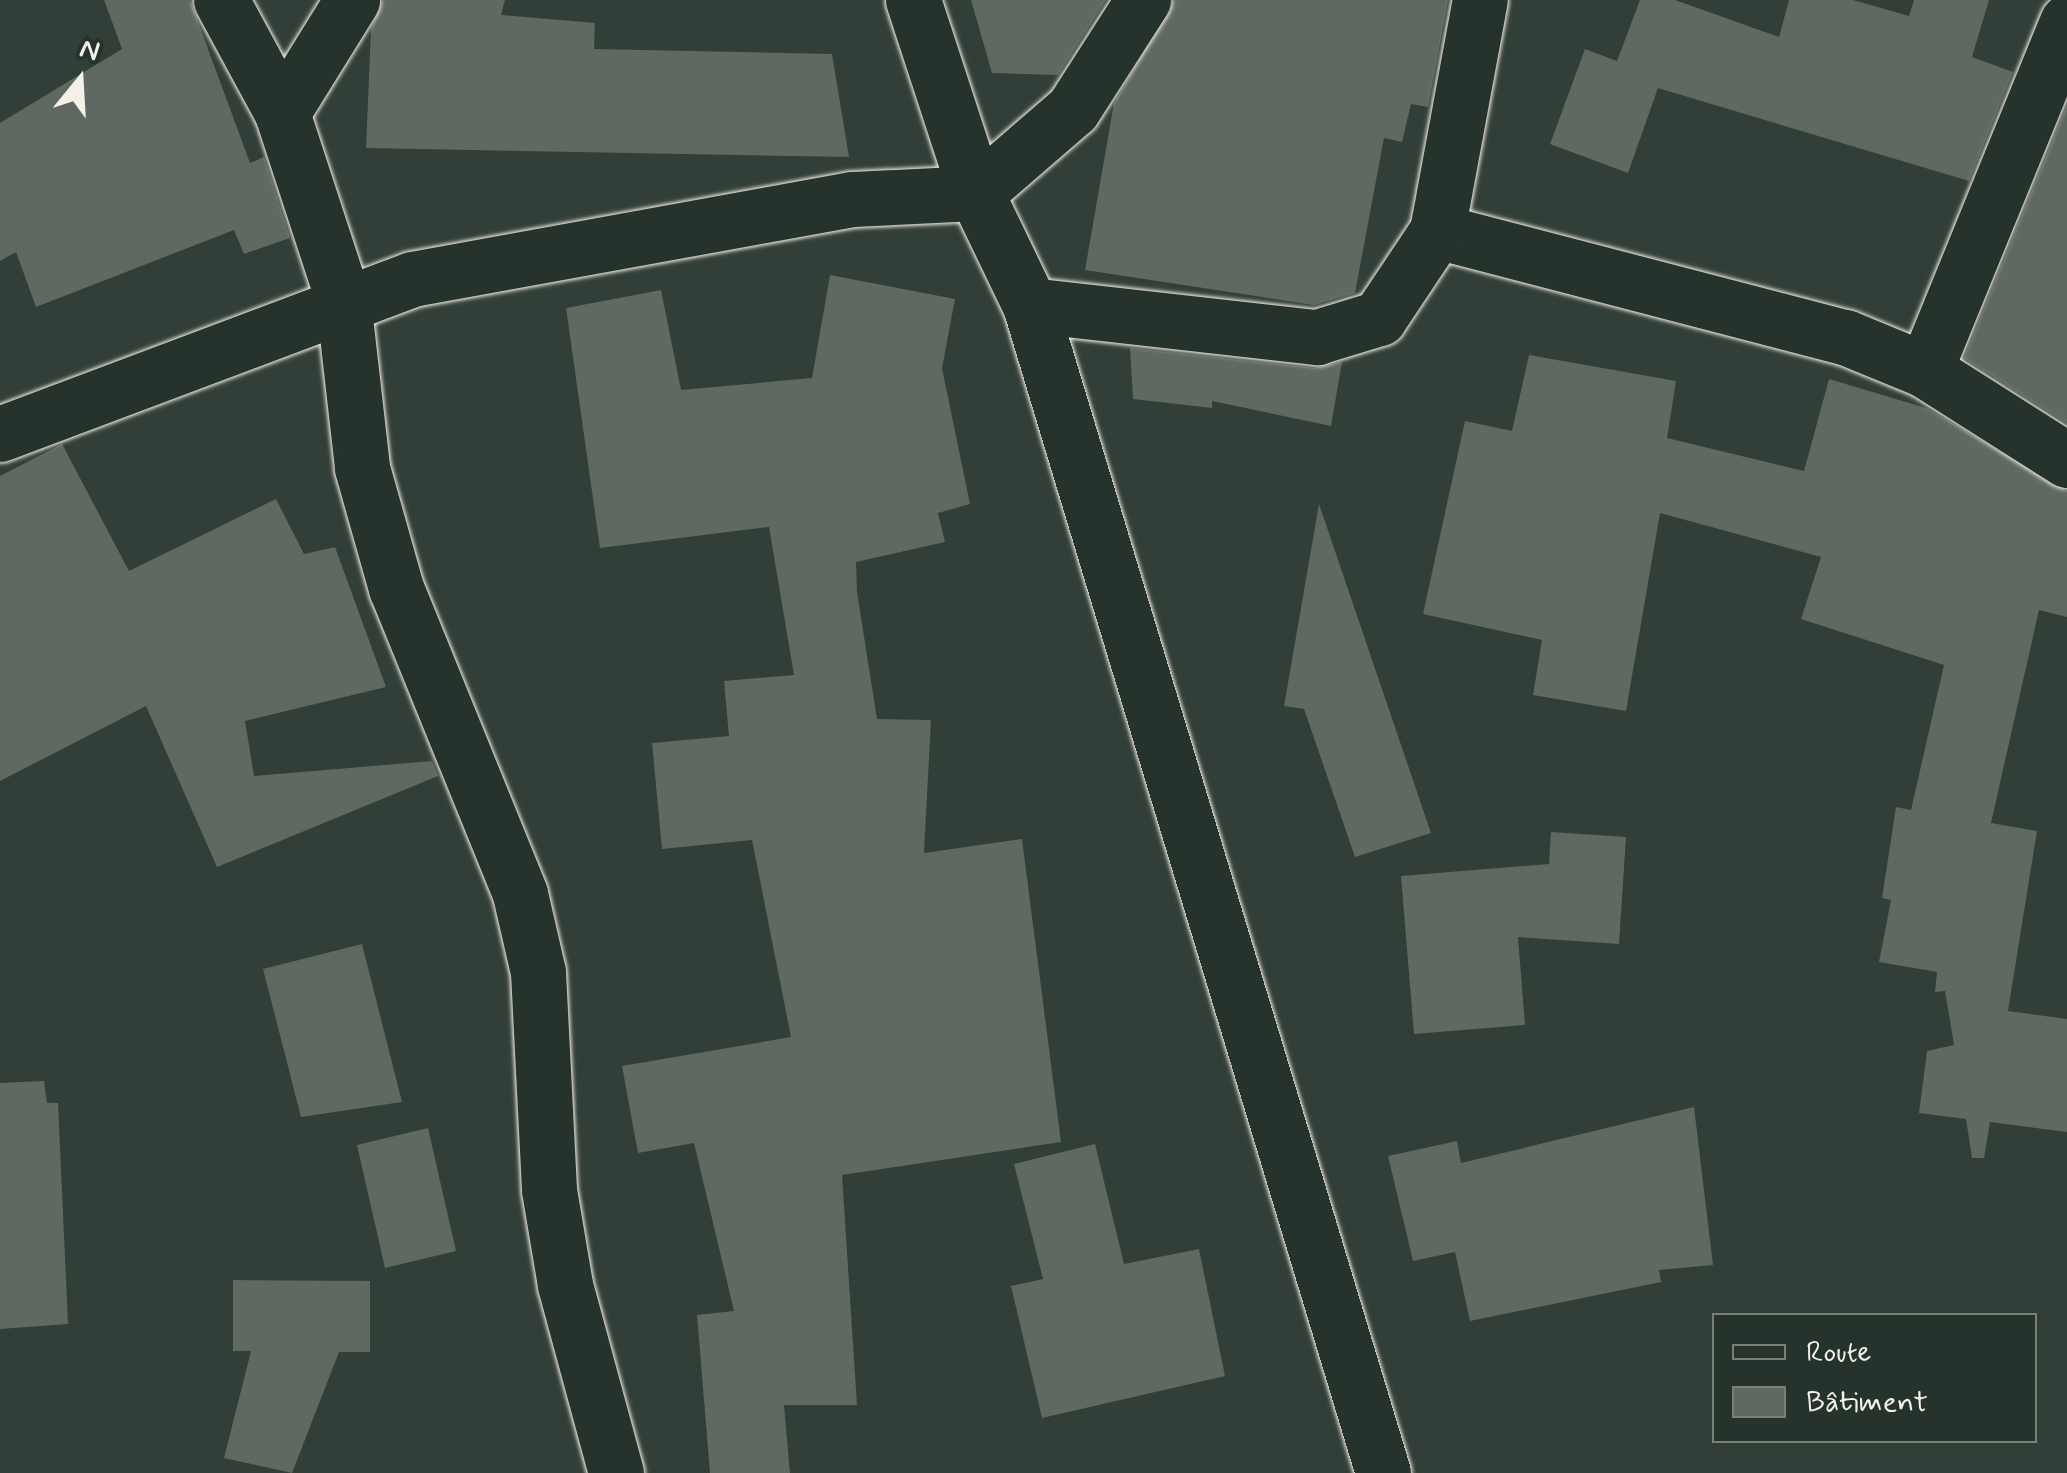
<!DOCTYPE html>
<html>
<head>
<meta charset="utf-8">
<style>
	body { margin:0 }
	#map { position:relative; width:2067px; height:1473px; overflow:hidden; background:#323e38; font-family:Mynerve,sans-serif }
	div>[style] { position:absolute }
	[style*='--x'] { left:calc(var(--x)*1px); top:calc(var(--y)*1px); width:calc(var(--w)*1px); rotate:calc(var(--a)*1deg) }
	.building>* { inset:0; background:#5f6861 }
	.roads { filter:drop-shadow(0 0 2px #f4f1e8) drop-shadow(0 0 2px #f4f1e8) }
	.minor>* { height:55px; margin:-27.5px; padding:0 27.5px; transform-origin:27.5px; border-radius:27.5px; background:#26332d }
	.secondary>* { height:55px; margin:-27.5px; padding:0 27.5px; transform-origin:27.5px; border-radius:27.5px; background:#26332d }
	span { translate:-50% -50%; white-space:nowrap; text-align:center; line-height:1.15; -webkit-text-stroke:10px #26332d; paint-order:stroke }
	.legend { position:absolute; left:1712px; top:1313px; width:325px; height:130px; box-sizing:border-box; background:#26332d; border:2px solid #787f78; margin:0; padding:12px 18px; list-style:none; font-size:30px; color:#f4f1e8 }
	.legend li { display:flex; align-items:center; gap:20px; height:50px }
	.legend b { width:50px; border:2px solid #787f78 }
	.north { position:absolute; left:30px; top:30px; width:100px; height:100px; -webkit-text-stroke:8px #26332d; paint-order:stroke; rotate:18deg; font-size:28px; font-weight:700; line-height:40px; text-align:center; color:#f4f1e8 }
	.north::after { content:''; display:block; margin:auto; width:35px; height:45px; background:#f4f1e8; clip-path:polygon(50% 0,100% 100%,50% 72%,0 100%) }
</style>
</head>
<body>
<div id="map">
	<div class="building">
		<div style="clip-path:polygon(104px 0,190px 0,250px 163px,264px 157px,290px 238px,244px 254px,234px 230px,36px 307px,16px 252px,0 261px,0 123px,122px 49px)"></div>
		<div style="clip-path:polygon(383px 0,505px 0,501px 15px,595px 23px,594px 49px,832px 54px,849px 157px,366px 148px,371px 29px)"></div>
		<div style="clip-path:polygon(971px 0,1106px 0,1058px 75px,992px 73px)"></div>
		<div style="clip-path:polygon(1174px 0,1448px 0,1428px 107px,1411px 104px,1402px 142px,1384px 138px,1355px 293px,1314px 305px,1085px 270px,1114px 103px)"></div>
		<div style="clip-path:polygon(1640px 0,1675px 0,1779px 37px,1789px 0,1853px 0,1909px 16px,1914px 0,1989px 0,1972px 57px,2013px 72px,1969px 181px,1658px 88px,1628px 173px,1550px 144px,1585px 49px,1617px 61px)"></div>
		<div style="clip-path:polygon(2067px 105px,2067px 423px,1964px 358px)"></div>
		<div style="clip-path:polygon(830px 275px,955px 299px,942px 368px,970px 504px,938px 513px,945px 542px,856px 562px,857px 592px,877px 719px,931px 720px,924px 853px,1022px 839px,1061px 1142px,842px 1175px,857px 1405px,784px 1405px,790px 1473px,710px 1473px,697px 1315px,734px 1311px,694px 1143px,638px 1153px,622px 1066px,791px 1037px,752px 840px,662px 849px,652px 743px,729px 736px,724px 681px,794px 675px,769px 527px,600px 548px,566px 308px,661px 290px,681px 390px,812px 378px)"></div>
		<div style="clip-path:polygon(1130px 348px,1314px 368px,1342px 362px,1331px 426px,1212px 401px,1212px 408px,1133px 399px)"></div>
		<div style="clip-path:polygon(1529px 355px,1676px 381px,1667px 438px,1804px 471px,1829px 379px,1926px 408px,2067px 491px,2067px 617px,2039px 610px,1991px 823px,2037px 831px,2008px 1011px,2067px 1019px,2067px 1132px,1990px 1122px,1984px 1158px,1972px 1158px,1966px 1119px,1919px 1113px,1927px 1051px,1954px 1045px,1945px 991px,1935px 992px,1937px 972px,1879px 962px,1891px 900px,1882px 898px,1896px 807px,1911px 810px,1944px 665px,1801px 619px,1821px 557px,1660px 513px,1626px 711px,1533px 695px,1542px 640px,1423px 614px,1465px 421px,1512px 431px)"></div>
		<div style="clip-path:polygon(62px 444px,129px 571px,276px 499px,304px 554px,335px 547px,386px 687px,245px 721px,254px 776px,432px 761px,438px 776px,217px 867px,146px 706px,0 781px,0 476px)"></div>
		<div style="clip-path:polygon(1319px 504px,1431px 833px,1355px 857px,1304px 709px,1284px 706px)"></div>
		<div style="clip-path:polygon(1551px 832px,1626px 837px,1619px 944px,1518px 937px,1525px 1025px,1414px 1034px,1401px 876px,1549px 864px)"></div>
		<div style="clip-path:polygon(362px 944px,402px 1102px,301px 1117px,263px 969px)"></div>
		<div style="clip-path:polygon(44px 1081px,47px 1103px,58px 1103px,68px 1324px,0 1329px,0 1083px)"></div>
		<div style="clip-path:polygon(1694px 1107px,1713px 1265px,1659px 1270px,1661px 1282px,1470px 1321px,1455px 1252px,1413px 1261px,1388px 1156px,1457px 1141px,1461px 1163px)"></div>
		<div style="clip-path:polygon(428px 1128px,456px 1251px,385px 1268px,357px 1145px)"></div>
		<div style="clip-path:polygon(1095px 1144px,1124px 1264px,1199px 1249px,1225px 1376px,1042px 1418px,1011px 1286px,1043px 1279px,1014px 1164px)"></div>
		<div style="clip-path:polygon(233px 1280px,370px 1281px,370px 1352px,339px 1352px,292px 1473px,224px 1458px,251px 1351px,233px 1351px)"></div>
	</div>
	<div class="roads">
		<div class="minor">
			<div style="--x:221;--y:0;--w:128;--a:61.6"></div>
			<div style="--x:282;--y:113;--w:197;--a:71.9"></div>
			<div style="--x:343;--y:300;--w:169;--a:83.5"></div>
			<div style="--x:362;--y:468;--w:125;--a:74.2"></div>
			<div style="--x:396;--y:588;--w:330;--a:67.9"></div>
			<div style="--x:520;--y:894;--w:80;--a:77"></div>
			<div style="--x:538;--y:972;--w:218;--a:87.1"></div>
			<div style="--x:549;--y:1190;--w:96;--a:80.4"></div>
			<div style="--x:565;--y:1285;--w:195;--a:74.8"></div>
			<div style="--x:282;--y:113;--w:133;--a:-58.2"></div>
			<div style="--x:1437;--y:231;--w:422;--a:14.6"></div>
			<div style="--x:1845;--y:337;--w:87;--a:22.4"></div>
			<div style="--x:1925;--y:370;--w:168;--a:32.4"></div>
			<div style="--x:1030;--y:305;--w:289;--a:6.4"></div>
			<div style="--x:1317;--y:337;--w:65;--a:-17"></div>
			<div style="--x:1379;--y:318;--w:105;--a:-56.3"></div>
			<div style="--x:1437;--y:231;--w:235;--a:-79.5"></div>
			<div style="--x:1925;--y:370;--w:376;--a:-67.8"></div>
			<div style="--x:0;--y:434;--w:440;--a:-20.6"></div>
			<div style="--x:412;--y:279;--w:448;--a:-10.3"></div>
			<div style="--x:853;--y:199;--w:123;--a:-2.8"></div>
			<div style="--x:976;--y:193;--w:128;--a:-40.9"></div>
			<div style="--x:1073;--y:109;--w:130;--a:-57.3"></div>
		</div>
		<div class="secondary">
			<div style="--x:913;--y:0;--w:203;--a:71.9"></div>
			<div style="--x:976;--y:193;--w:124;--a:64.3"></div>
			<div style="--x:1030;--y:305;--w:1220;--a:73.18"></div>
		</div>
	</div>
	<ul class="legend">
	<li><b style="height:12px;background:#26332d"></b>Route</li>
	<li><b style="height:28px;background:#5f6861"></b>Bâtiment</li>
	</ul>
	<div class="north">N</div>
</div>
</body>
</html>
